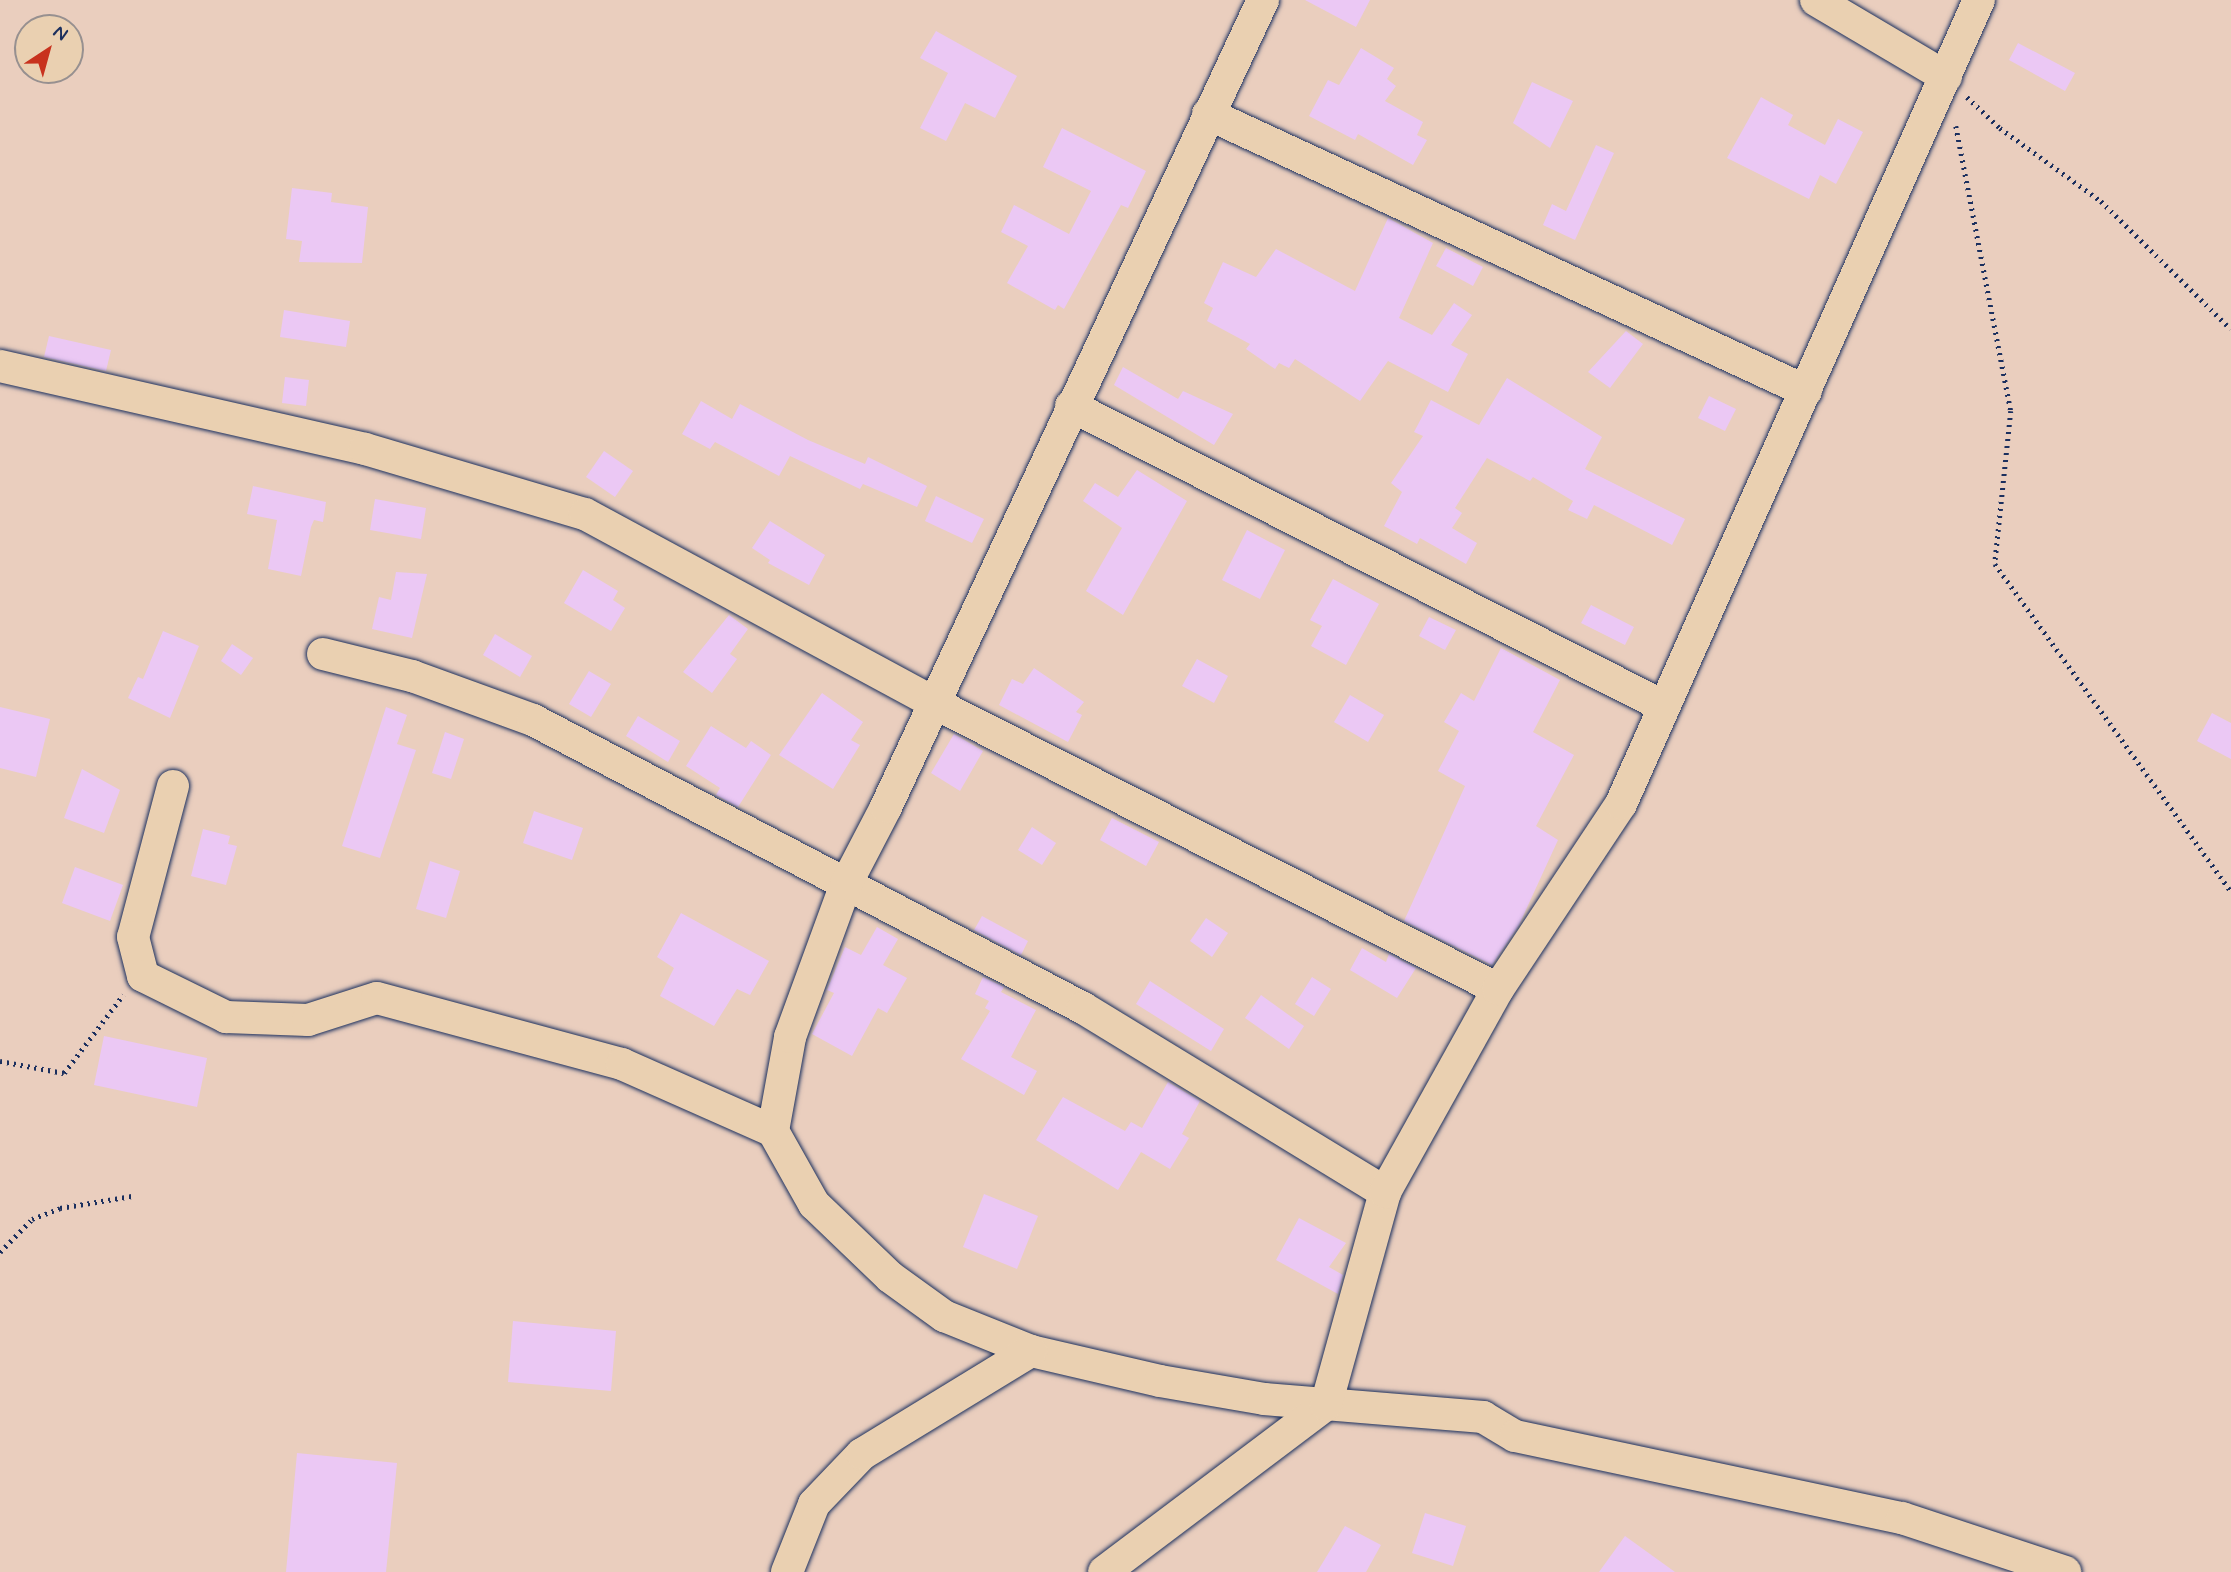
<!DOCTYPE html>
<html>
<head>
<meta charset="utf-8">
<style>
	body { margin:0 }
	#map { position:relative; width:2231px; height:1572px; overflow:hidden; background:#eacebe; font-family:Mynerve,sans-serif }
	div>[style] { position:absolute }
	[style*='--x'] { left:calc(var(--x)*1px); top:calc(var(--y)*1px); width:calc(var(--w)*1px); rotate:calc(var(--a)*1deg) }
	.building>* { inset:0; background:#ebc8f4 }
	.path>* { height:4.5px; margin-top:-2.25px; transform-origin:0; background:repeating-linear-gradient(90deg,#1b2f5e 0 2px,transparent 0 7px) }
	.roads { filter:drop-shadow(0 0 2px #1b2f5e) drop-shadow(0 0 2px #1b2f5e) }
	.minor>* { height:32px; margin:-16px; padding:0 16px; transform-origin:16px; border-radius:16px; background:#ead0b1 }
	span { translate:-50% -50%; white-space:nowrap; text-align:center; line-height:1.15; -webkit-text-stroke:6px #ead0b1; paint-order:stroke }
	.north { position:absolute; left:14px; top:14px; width:70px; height:70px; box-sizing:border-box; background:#ead0b1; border:2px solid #979090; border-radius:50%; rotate:36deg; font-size:19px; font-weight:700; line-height:28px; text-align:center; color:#1b2f5e }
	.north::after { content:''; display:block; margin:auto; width:24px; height:32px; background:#c8321e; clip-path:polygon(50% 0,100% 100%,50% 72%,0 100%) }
</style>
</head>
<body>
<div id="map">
	<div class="building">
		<div style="clip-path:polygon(1305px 0,1370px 0,1356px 27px)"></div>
		<div style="clip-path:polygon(936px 31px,1017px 76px,995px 118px,965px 103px,946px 141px,920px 128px,948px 73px,920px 58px)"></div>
		<div style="clip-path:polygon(2018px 43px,2075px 73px,2065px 91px,2009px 60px)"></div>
		<div style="clip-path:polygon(1361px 48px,1394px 68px,1387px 79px,1396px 86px,1385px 101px,1423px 122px,1417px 135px,1427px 140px,1413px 165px,1358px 134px,1355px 140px,1309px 116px,1328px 80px,1339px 85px)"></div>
		<div style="clip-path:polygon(1532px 82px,1573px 101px,1550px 148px,1513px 123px)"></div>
		<div style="clip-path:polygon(1761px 97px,1793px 115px,1788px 125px,1825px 145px,1838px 119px,1863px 132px,1836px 184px,1820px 175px,1809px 199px,1727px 158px)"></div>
		<div style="clip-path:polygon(1062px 128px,1146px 171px,1128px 208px,1121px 205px,1064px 309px,1058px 305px,1055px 310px,1007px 283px,1028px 246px,1001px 232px,1014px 205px,1069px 234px,1091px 191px,1043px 167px)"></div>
		<div style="clip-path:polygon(1596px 145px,1614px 153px,1575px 240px,1543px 225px,1552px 204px,1566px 211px)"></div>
		<div style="clip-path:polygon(292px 188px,332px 193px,331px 202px,368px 207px,362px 263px,299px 262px,302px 241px,286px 239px)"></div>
		<div style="clip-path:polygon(1388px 218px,1433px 243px,1399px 318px,1432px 335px,1454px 303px,1472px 315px,1451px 345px,1468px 354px,1448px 392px,1388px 361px,1360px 401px,1295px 359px,1289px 368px,1279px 363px,1275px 369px,1246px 349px,1250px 344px,1207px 321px,1213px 308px,1204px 303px,1223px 262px,1256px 277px,1276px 249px,1355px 291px)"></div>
		<div style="clip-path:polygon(1446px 248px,1483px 267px,1473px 286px,1436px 266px)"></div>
		<div style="clip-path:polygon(284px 310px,350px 321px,346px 347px,280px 337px)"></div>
		<div style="clip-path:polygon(1626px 331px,1643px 344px,1610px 388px,1588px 372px)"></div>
		<div style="clip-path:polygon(49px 336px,111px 350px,106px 371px,44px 357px)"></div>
		<div style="clip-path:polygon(1123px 367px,1178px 399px,1183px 391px,1233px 414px,1214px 445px,1114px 385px)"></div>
		<div style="clip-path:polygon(285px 377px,309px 380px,306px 406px,282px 403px)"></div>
		<div style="clip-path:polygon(1507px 378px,1602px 437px,1585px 469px,1685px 519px,1672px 545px,1594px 505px,1587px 519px,1568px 510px,1573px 501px,1533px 477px,1530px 481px,1487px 458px,1455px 508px,1462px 513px,1452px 528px,1477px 543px,1466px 564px,1420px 538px,1417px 544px,1384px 526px,1402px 492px,1391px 483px,1423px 436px,1414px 432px,1431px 400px,1479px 425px)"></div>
		<div style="clip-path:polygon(1709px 396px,1736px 409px,1725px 431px,1698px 418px)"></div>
		<div style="clip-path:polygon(701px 401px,732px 419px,740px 404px,808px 440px,865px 464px,868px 457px,927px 486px,917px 507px,863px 484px,860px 489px,790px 456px,779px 476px,715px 442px,710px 449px,682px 434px)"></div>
		<div style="clip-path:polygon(604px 451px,633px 471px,615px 497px,586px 477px)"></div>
		<div style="clip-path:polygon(1137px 470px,1187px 501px,1123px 615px,1086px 591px,1122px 528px,1083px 501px,1095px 483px,1118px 497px)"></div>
		<div style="clip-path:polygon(253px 486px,326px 502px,323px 522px,314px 520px,311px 527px,301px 576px,268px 569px,277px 520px,247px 514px)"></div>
		<div style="clip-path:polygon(936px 496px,984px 519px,972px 543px,925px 521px)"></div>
		<div style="clip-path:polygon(375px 499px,426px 508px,421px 539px,370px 530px)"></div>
		<div style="clip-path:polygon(770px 521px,825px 555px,809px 585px,768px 563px,770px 560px,752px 548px)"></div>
		<div style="clip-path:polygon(1247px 530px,1285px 550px,1260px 599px,1222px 580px)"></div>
		<div style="clip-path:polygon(583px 570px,618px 591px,613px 600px,625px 608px,611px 631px,564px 603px)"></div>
		<div style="clip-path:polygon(396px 572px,427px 574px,412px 638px,372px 629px,379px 597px,391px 600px)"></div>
		<div style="clip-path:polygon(1333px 579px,1379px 604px,1346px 665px,1311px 646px,1322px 626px,1310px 620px)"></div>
		<div style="clip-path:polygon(1591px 605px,1634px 627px,1625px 645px,1581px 623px)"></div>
		<div style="clip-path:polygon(729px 615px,748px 629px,730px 654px,737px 659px,712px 693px,683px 672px)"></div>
		<div style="clip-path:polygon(1429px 617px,1456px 630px,1445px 650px,1419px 636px)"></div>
		<div style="clip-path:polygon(163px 631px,199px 646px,170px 718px,128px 698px,138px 677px,143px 679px)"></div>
		<div style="clip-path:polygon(495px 634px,532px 656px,520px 677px,483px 655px)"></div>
		<div style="clip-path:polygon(232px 644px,253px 658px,241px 675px,221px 661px)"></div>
		<div style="clip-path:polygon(1501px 648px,1560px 680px,1533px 732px,1574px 755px,1536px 826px,1558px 840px,1519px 925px,1492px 965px,1404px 921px,1465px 786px,1438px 771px,1459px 731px,1444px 722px,1461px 693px,1474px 701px)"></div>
		<div style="clip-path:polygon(1197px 659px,1228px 676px,1214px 703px,1182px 686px)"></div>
		<div style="clip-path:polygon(1034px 668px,1084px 702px,1076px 712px,1082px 715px,1068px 742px,999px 705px,1012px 679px,1023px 684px)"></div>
		<div style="clip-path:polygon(589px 671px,611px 684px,591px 717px,569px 704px)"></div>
		<div style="clip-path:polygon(822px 693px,863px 722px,851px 740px,860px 745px,833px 789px,779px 755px)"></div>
		<div style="clip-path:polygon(1350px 695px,1384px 715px,1368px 742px,1334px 722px)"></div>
		<div style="clip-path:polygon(0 707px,50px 719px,36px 777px,0 768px)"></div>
		<div style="clip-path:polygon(386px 707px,407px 715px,397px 744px,416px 750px,380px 858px,342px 846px)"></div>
		<div style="clip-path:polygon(2212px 713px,2231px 723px,2231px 759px,2197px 741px)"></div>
		<div style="clip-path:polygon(638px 716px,680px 741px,668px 762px,626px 736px)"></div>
		<div style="clip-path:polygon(711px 726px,746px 748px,751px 741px,771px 755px,738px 807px,716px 795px,720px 788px,686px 766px)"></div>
		<div style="clip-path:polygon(445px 732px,464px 739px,451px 779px,432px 773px)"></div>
		<div style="clip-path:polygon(954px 734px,983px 751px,960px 791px,931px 773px)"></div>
		<div style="clip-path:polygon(82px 769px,120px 790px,104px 833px,64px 818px)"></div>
		<div style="clip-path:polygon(534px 811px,583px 828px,572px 860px,523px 843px)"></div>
		<div style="clip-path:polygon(1112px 818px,1159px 842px,1146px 866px,1100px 840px)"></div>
		<div style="clip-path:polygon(1032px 827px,1056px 843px,1042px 865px,1018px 850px)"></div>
		<div style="clip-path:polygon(203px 829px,230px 836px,228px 844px,237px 846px,226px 885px,191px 876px)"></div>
		<div style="clip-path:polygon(430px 861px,460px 871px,446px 918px,416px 909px)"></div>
		<div style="clip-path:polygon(75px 867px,123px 885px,110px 921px,62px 903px)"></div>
		<div style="clip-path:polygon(681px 913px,769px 961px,750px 995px,737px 989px,714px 1026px,660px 996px,674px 968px,657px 957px)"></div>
		<div style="clip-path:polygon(982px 916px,1028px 941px,1021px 955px,974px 930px)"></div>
		<div style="clip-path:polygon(1206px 918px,1228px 933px,1212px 957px,1190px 941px)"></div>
		<div style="clip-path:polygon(877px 927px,898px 939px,883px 965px,907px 978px,887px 1013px,878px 1008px,852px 1056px,812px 1034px,834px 993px,827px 990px,845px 947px,861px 955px)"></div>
		<div style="clip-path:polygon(1362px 948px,1386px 962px,1389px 954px,1416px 968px,1397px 998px,1350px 970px)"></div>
		<div style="clip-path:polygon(983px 977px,1004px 987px,1001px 992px,1036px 1010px,1011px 1057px,1037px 1071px,1024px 1095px,961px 1059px,990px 1011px,985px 1008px,989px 1001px,975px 994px)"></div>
		<div style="clip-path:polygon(1312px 977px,1331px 989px,1314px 1016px,1295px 1004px)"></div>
		<div style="clip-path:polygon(1150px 981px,1224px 1029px,1211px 1051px,1136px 1004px)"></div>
		<div style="clip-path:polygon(1261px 995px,1304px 1026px,1289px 1049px,1245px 1018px)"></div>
		<div style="clip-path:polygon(104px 1036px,207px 1058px,197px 1107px,94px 1085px)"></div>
		<div style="clip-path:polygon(1168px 1082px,1200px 1101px,1182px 1134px,1189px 1138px,1170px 1169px,1141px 1152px,1118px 1190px,1036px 1140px,1063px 1097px,1125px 1131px,1131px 1122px,1142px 1128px)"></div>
		<div style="clip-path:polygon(984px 1194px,1038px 1216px,1017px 1269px,963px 1247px)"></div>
		<div style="clip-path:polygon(1299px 1218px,1346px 1243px,1329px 1267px,1343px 1275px,1338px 1294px,1276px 1260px)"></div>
		<div style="clip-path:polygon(513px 1321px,616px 1331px,611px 1391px,508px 1382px)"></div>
		<div style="clip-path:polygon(297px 1453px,397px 1463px,386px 1572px,286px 1572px)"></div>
		<div style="clip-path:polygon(1425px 1513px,1466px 1526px,1453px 1566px,1412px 1553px)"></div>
		<div style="clip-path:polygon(1345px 1526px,1381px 1545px,1366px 1572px,1317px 1572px)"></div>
		<div style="clip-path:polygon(1625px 1536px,1675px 1572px,1599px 1572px)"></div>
	</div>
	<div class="path">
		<div style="--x:1967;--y:97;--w:45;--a:43.2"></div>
		<div style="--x:2000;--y:128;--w:125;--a:35.9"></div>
		<div style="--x:2101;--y:201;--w:182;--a:44.6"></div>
		<div style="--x:1956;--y:126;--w:290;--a:79.1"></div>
		<div style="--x:2011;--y:411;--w:154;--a:96"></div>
		<div style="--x:1995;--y:564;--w:403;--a:54.2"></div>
		<div style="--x:0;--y:1061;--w:65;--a:10.6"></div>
		<div style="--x:64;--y:1073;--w:98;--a:-52.9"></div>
		<div style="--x:0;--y:1252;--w:46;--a:-45.9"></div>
		<div style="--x:32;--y:1219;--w:30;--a:-21"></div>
		<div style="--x:60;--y:1208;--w:73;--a:-9.5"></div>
	</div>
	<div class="roads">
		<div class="minor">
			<div style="--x:1816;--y:0;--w:151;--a:30.6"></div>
			<div style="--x:1208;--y:114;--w:659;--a:24.85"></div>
			<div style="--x:0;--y:366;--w:374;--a:12.8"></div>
			<div style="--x:365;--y:449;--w:229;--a:16.5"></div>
			<div style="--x:585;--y:514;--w:397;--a:28.4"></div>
			<div style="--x:934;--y:703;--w:632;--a:26.89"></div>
			<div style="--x:1071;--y:406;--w:664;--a:26.87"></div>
			<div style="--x:323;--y:654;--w:92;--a:13.9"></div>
			<div style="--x:412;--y:676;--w:129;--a:20"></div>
			<div style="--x:533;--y:720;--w:621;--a:27.64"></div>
			<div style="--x:1083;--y:1008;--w:354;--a:31.4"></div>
			<div style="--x:173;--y:786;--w:156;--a:104.8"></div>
			<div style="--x:133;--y:937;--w:40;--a:75.6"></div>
			<div style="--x:143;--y:976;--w:93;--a:26.3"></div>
			<div style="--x:226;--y:1017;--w:82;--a:2.1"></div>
			<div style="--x:308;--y:1020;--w:72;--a:-17.7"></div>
			<div style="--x:377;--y:998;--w:254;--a:15.1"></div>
			<div style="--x:622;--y:1064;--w:165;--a:23.9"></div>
			<div style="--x:773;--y:1131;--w:84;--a:60.7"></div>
			<div style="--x:814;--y:1204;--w:105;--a:43.8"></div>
			<div style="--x:890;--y:1277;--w:67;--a:35.8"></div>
			<div style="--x:944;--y:1316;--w:94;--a:21.9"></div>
			<div style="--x:1031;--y:1351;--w:132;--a:13.1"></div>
			<div style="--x:1160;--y:1381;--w:106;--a:9.8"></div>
			<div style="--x:1264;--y:1399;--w:220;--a:4.7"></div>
			<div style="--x:1483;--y:1417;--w:37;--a:31"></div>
			<div style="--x:1515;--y:1436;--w:396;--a:12"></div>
			<div style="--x:1902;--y:1518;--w:172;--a:18.3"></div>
			<div style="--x:773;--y:1131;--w:96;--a:-79.7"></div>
			<div style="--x:790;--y:1037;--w:163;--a:-69.9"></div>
			<div style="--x:846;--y:884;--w:87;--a:-62.5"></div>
			<div style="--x:886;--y:807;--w:891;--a:-64.96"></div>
			<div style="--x:787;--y:1572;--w:73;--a:-68.3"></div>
			<div style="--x:814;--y:1504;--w:69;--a:-46.2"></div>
			<div style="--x:862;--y:1454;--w:198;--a:-31.4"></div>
			<div style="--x:1104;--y:1572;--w:278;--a:-37"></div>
			<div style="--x:1326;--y:1405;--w:221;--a:-74.5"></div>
			<div style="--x:1385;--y:1192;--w:232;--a:-60.9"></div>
			<div style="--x:1498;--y:989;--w:222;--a:-56.4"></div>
			<div style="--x:1621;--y:804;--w:880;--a:-66"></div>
		</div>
	</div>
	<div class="north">N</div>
</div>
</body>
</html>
